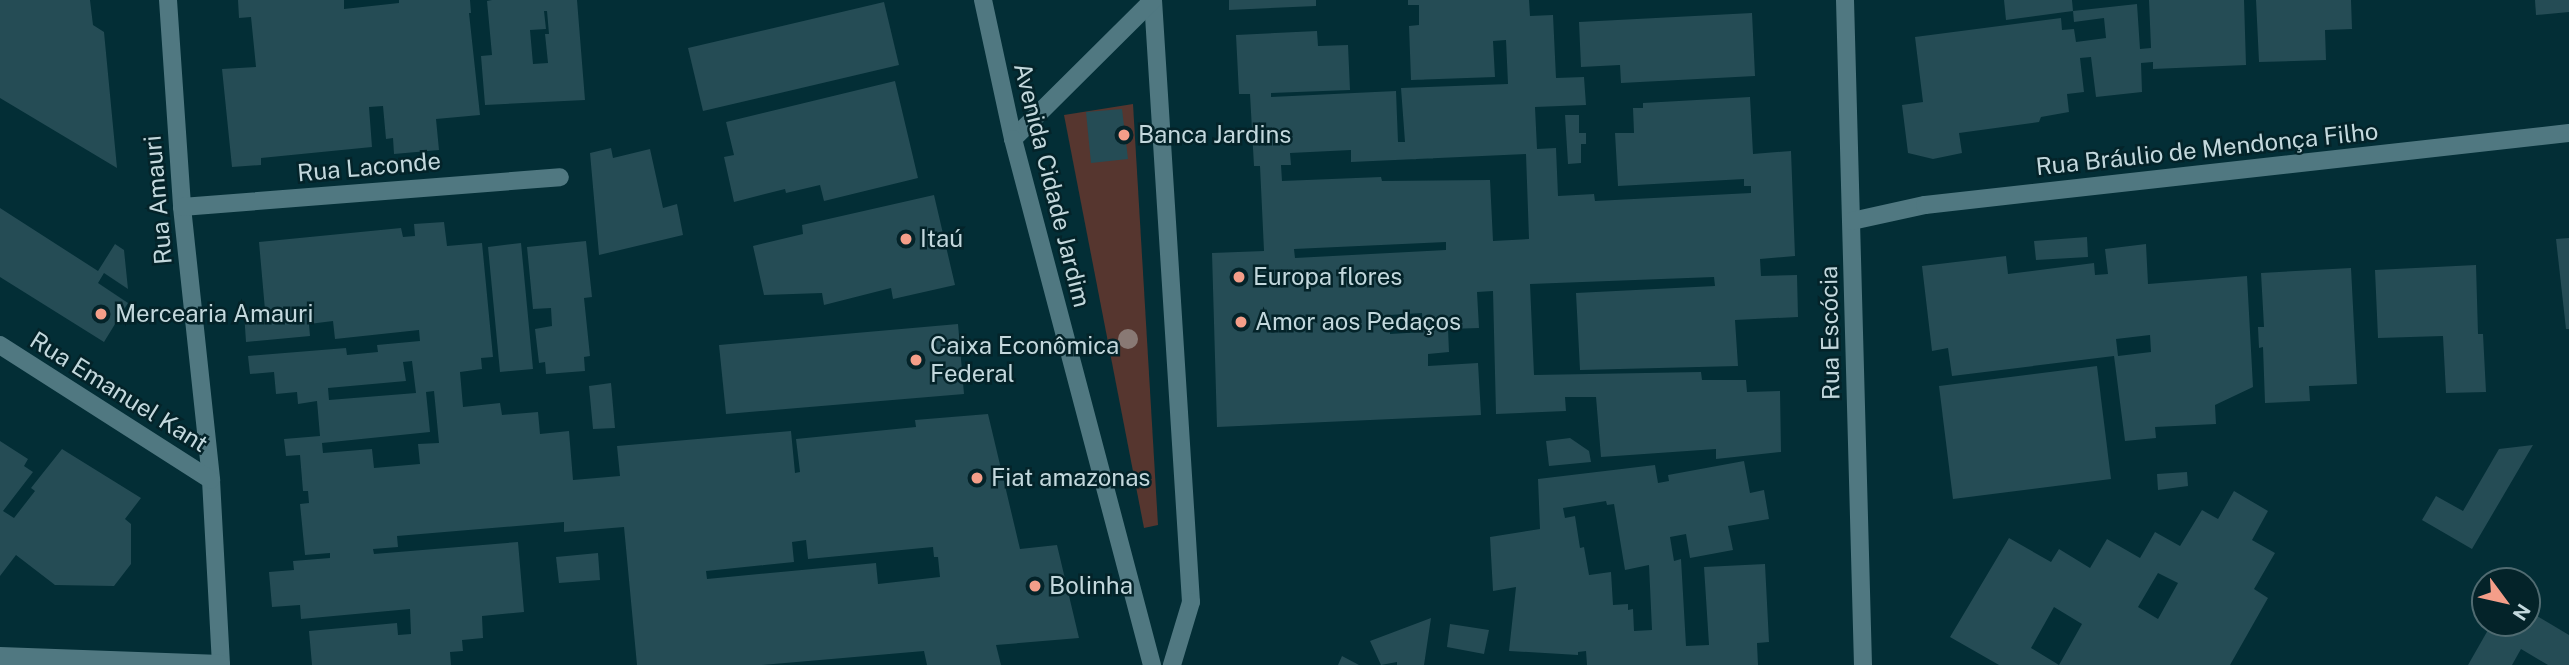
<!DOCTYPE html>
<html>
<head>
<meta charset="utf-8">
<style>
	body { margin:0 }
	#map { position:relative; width:2569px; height:665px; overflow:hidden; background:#032e36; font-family:"Public Sans",sans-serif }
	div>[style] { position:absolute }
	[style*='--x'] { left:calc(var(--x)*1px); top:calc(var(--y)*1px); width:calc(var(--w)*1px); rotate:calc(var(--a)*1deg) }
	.green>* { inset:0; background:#56362f }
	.building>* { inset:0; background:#254c55 }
	.street>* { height:18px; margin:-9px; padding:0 9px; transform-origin:9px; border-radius:9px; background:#507881 }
	.secondary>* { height:18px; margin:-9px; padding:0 9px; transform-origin:9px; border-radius:9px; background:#507881 }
	.trees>* { width:20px; height:20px; margin:-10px; border-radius:50%; background:#897974 }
	.dots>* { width:19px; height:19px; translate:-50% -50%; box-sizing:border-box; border:4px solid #042329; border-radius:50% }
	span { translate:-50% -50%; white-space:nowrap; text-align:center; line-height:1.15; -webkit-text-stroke:5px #042329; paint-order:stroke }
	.poi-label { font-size:24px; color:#c3d8dd }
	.left { translate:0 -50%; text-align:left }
	.street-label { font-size:24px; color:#c3d8dd }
	.north { position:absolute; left:2471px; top:567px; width:70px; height:70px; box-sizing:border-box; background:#042329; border:2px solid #506b71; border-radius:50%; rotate:123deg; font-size:19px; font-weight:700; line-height:28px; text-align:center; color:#c3d8dd }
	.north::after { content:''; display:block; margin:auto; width:24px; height:32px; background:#f49e89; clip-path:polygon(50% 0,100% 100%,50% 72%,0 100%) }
</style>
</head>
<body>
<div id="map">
	<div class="green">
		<div style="clip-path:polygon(1133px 104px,1158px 525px,1144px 528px,1064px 115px)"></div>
	</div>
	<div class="building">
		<div style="clip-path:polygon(0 0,90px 0,93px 25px,104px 32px,117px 168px,0 98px)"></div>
		<div style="clip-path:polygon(238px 0,344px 0,344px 9px,399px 3px,399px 0,470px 0,471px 13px,469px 13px,480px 115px,436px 119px,439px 150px,394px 154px,393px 138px,386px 139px,383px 106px,369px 107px,372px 147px,261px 158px,261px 165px,232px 167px,222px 69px,256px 67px,251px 17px,239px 18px)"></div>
		<div style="clip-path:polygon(evenodd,492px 0,577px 0,585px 100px,485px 105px,481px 56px,492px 55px,487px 1px,492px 0,544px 11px,547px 11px,549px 34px,545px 34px,548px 63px,533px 64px,530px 30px,546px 29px,544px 11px)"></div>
		<div style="clip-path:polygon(1229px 0,1316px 0,1316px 6px,1229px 10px)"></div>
		<div style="clip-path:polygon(evenodd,1408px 0,1529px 0,1530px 16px,1553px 15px,1556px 78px,1584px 77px,1586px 105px,1535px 107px,1537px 149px,1556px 148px,1558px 196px,1594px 194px,1595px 201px,1751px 193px,1751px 186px,1744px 186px,1744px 179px,1618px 186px,1615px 133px,1634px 133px,1633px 108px,1643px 108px,1643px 103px,1750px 97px,1753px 154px,1791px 151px,1795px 256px,1760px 259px,1761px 276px,1797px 275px,1798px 317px,1735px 320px,1738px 366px,1580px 370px,1576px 293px,1715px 286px,1714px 277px,1530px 284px,1534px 375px,1701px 372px,1702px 380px,1746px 380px,1747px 392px,1780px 391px,1781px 452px,1716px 459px,1716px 449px,1601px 457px,1596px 397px,1565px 397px,1566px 411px,1496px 414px,1493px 291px,1477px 292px,1479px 328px,1448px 329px,1449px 352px,1428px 354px,1428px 366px,1478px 363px,1481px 415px,1217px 427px,1212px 253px,1264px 251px,1260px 166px,1254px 166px,1250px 94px,1239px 94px,1236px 35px,1317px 31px,1318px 46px,1348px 45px,1350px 90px,1271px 93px,1271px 97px,1396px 91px,1398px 142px,1405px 142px,1401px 88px,1508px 84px,1506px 40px,1493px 41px,1495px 77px,1411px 80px,1409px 26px,1419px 25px,1419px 5px,1408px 5px,1408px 0,1351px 150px,1351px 162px,1526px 154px,1529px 239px,1493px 241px,1490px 180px,1382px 181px,1381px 177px,1282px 181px,1281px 165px,1291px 165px,1290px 153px,1351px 150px,1408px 0,1446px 242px,1446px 250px,1295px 258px,1294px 249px,1446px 242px,1408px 0,1422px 313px,1423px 332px,1390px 334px,1389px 315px,1422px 313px)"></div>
		<div style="clip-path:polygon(2004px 0,2072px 0,2073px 11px,2006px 20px)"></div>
		<div style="clip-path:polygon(2149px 0,2244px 0,2246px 65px,2153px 69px,2153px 62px,2141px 63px,2142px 92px,2096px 97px,2091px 57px,2080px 58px,2084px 92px,2067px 94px,2069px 112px,2041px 117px,2039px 122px,1959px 133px,1962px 153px,1933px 159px,1908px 153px,1902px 105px,1923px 102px,1915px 37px,2061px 18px,2062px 30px,2074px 29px,2076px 42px,2106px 38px,2104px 18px,2074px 22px,2073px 11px,2137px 4px,2140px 49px,2151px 48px)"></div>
		<div style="clip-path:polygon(2256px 0,2351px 0,2352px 29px,2325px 30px,2326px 60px,2259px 62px)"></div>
		<div style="clip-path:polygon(2535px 0,2569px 0,2569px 12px,2536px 15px)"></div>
		<div style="clip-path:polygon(884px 2px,899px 65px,703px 111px,688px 48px)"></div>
		<div style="clip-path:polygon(1752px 13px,1755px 76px,1621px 83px,1620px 65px,1581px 67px,1579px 22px)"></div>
		<div style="clip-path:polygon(895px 81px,918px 178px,824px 201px,820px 185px,786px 193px,785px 189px,734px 202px,724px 157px,734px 155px,726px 122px)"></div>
		<div style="clip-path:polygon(1122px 109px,1128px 159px,1091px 163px,1086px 112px)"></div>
		<div style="clip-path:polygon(1565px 115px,1579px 115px,1579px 133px,1586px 133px,1586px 144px,1581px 144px,1581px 163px,1568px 164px)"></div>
		<div style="clip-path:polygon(611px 148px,613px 158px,650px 149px,663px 208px,677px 204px,683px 235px,599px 255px,590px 153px)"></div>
		<div style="clip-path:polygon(934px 195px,955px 285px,893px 299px,891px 288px,824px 305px,822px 293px,764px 295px,753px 246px,803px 234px,802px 225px)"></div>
		<div style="clip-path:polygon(0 208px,98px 271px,115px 244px,124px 250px,128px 289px,104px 273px,98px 283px,128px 303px,104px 342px,0 277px)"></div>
		<div style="clip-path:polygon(evenodd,444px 222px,447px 246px,482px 243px,493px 357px,481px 358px,482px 369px,460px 372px,463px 407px,500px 403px,502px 415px,538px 412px,540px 434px,569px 431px,573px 480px,620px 476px,617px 446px,791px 431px,795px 473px,800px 472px,796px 439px,916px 427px,915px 420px,988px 414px,1020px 549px,1057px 545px,1079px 638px,996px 645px,1001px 665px,927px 665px,924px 651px,762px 665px,637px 665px,624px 527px,564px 532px,564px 522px,397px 536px,398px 547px,373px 549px,374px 554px,518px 542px,524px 612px,482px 616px,483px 638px,462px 640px,463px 651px,450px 652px,451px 665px,312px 665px,309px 631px,397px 623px,398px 635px,411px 634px,410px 609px,301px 619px,300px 605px,272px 607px,269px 572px,294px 570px,293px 561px,330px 558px,330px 553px,305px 555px,300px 504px,309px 503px,308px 491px,303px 491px,300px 455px,286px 456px,284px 439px,320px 436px,317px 401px,298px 404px,297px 392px,276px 394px,274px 372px,250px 374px,248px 356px,346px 348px,347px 355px,378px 352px,377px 345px,420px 341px,419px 330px,335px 339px,333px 321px,309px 324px,310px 336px,246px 342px,244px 312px,265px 310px,259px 242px,401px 228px,403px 237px,415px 236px,414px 224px,444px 222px,412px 361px,416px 393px,329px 400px,328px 388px,406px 381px,403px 362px,412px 361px,444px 222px,434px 391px,439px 443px,418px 444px,420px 464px,374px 468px,372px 449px,323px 453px,322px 443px,430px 432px,426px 392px,434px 391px,444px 222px,806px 540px,808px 559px,933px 547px,934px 557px,938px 557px,940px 577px,878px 584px,876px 563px,707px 579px,706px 571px,794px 562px,792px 542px,806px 540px)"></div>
		<div style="clip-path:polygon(2087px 237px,2088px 257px,2036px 260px,2034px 241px)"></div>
		<div style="clip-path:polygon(2569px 238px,2569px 329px,2566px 329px,2556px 239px)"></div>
		<div style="clip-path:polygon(586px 241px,592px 297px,584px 298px,590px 356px,584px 357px,585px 371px,546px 374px,545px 362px,539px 363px,535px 329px,552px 326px,551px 308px,533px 309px,527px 247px)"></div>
		<div style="clip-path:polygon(521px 243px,533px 369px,500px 372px,488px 247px)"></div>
		<div style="clip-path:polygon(evenodd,2146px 244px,2148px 284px,2247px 276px,2253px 387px,2215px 405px,2216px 424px,2155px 427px,2156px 438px,2125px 441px,2114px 356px,1952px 376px,1948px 348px,1932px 351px,1922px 266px,2006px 256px,2008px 274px,2094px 263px,2095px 275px,2108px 274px,2105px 249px,2146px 244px,2150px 335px,2151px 352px,2118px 356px,2116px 339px,2150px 335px)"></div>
		<div style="clip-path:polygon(2476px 265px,2478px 334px,2483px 334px,2486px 392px,2446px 393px,2443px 336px,2378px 338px,2375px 270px)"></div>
		<div style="clip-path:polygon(2351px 268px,2357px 384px,2309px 386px,2310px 401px,2265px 403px,2263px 347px,2259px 348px,2258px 327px,2264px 327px,2261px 273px)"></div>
		<div style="clip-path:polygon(958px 324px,964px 394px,726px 414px,719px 345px)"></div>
		<div style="clip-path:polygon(2097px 366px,2111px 479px,1953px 499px,1939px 386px)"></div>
		<div style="clip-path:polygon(611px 383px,615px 428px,593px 429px,589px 386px)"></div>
		<div style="clip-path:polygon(1570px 438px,1589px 451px,1591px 462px,1549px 466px,1546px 441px)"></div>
		<div style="clip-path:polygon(0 441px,28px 459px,24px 466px,33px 472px,3px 511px,14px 518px,35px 491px,31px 488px,62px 449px,141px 498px,125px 519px,131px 524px,131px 564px,114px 586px,55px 585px,16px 555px,0 576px)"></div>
		<div style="clip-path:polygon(2533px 445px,2472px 549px,2422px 520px,2436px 496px,2463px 511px,2499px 449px)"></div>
		<div style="clip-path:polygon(evenodd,1744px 461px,1750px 493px,1764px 490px,1769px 519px,1728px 526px,1733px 550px,1690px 558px,1686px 534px,1670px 537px,1674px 561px,1681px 559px,1686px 646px,1709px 645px,1704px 567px,1765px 564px,1769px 642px,1757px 643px,1758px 665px,1587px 665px,1586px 651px,1578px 652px,1578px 655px,1509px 651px,1516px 587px,1493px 591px,1490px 537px,1540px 529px,1538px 479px,1655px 465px,1658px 483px,1669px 481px,1668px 475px,1744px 461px,1606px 501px,1607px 505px,1614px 504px,1625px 570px,1649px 565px,1652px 630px,1634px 631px,1633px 609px,1628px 610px,1628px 604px,1613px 605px,1611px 572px,1589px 575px,1584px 547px,1580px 548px,1575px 516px,1565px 518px,1563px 508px,1606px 501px)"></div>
		<div style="clip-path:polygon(2187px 472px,2188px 486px,2158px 490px,2157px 474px)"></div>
		<div style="clip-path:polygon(evenodd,2234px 491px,2268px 511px,2252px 540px,2275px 553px,2254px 589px,2268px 598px,2230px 665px,1999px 665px,1950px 637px,2009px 538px,2051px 562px,2059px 549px,2090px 568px,2107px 539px,2140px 558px,2155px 532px,2180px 546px,2202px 510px,2218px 519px,2234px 491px,2158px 573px,2178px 583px,2158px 619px,2138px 607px,2158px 573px,2234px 491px,2054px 607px,2082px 624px,2059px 665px,2031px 648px,2054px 607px)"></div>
		<div style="clip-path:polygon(598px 553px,600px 580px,559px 583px,556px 557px)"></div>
		<div style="clip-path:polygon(2527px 610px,2569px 635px,2569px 665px,2548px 665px,2521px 649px,2512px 665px,2468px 665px,2492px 623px,2527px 623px)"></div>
		<div style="clip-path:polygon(1431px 618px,1424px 665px,1397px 665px,1397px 662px,1381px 665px,1370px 641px)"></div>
		<div style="clip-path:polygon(1450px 624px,1489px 630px,1484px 654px,1447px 647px)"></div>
		<div style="clip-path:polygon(1342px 656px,1359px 665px,1338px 665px)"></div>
	</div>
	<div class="street">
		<div style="--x:168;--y:0;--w:207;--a:86.1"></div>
		<div style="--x:182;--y:207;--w:275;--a:83.9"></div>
		<div style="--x:211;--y:480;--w:185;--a:86.9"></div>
		<div style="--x:1153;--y:0;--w:603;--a:86.39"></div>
		<div style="--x:1191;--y:602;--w:66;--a:106.8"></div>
		<div style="--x:1845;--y:0;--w:665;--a:88.45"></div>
		<div style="--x:1013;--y:139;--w:197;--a:-44.8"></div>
		<div style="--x:182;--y:207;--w:379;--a:-4.5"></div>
		<div style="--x:1852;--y:221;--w:75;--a:-12.4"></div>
		<div style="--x:1925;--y:205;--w:648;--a:-6.38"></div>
		<div style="--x:0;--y:345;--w:250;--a:32.6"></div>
		<div style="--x:0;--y:656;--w:221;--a:2.1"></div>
	</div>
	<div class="secondary">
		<div style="--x:983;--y:0;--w:142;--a:77.8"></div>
		<div style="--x:1013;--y:139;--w:544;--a:75.2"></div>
	</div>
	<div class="trees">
		<div style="left:1128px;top:339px"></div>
	</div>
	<div class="dots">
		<div style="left:1124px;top:135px;background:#f49e89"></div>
		<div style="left:906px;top:239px;background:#f49e89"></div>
		<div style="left:1239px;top:277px;background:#f49e89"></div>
		<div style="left:101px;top:314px;background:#f49e89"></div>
		<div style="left:1241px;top:322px;background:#f49e89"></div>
		<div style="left:916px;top:360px;background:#f49e89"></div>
		<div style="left:977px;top:478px;background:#f49e89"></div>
		<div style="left:1035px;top:586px;background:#f49e89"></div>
	</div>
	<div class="poi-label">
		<span class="left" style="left:1138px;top:135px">Banca Jardins</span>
		<span class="left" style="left:920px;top:239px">Itaú</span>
		<span class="left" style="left:1253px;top:277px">Europa flores</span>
		<span class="left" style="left:115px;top:314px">Mercearia Amauri</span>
		<span class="left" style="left:1255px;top:322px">Amor aos Pedaços</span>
		<span class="left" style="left:930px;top:360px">Caixa Econômica<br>Federal</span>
		<span class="left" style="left:991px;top:478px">Fiat amazonas</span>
		<span class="left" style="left:1049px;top:586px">Bolinha</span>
	</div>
	<div class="street-label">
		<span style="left:2207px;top:149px;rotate:-6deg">Rua Bráulio de Mendonça Filho</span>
		<span style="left:369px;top:167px;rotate:-5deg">Rua Laconde</span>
		<span style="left:1052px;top:185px;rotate:76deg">Avenida Cidade Jardim</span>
		<span style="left:158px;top:200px;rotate:-95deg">Rua Amauri</span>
		<span style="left:1830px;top:333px;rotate:-91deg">Rua Escócia</span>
		<span style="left:119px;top:392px;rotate:32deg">Rua Emanuel Kant</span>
	</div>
	<div class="north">N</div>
</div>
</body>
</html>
